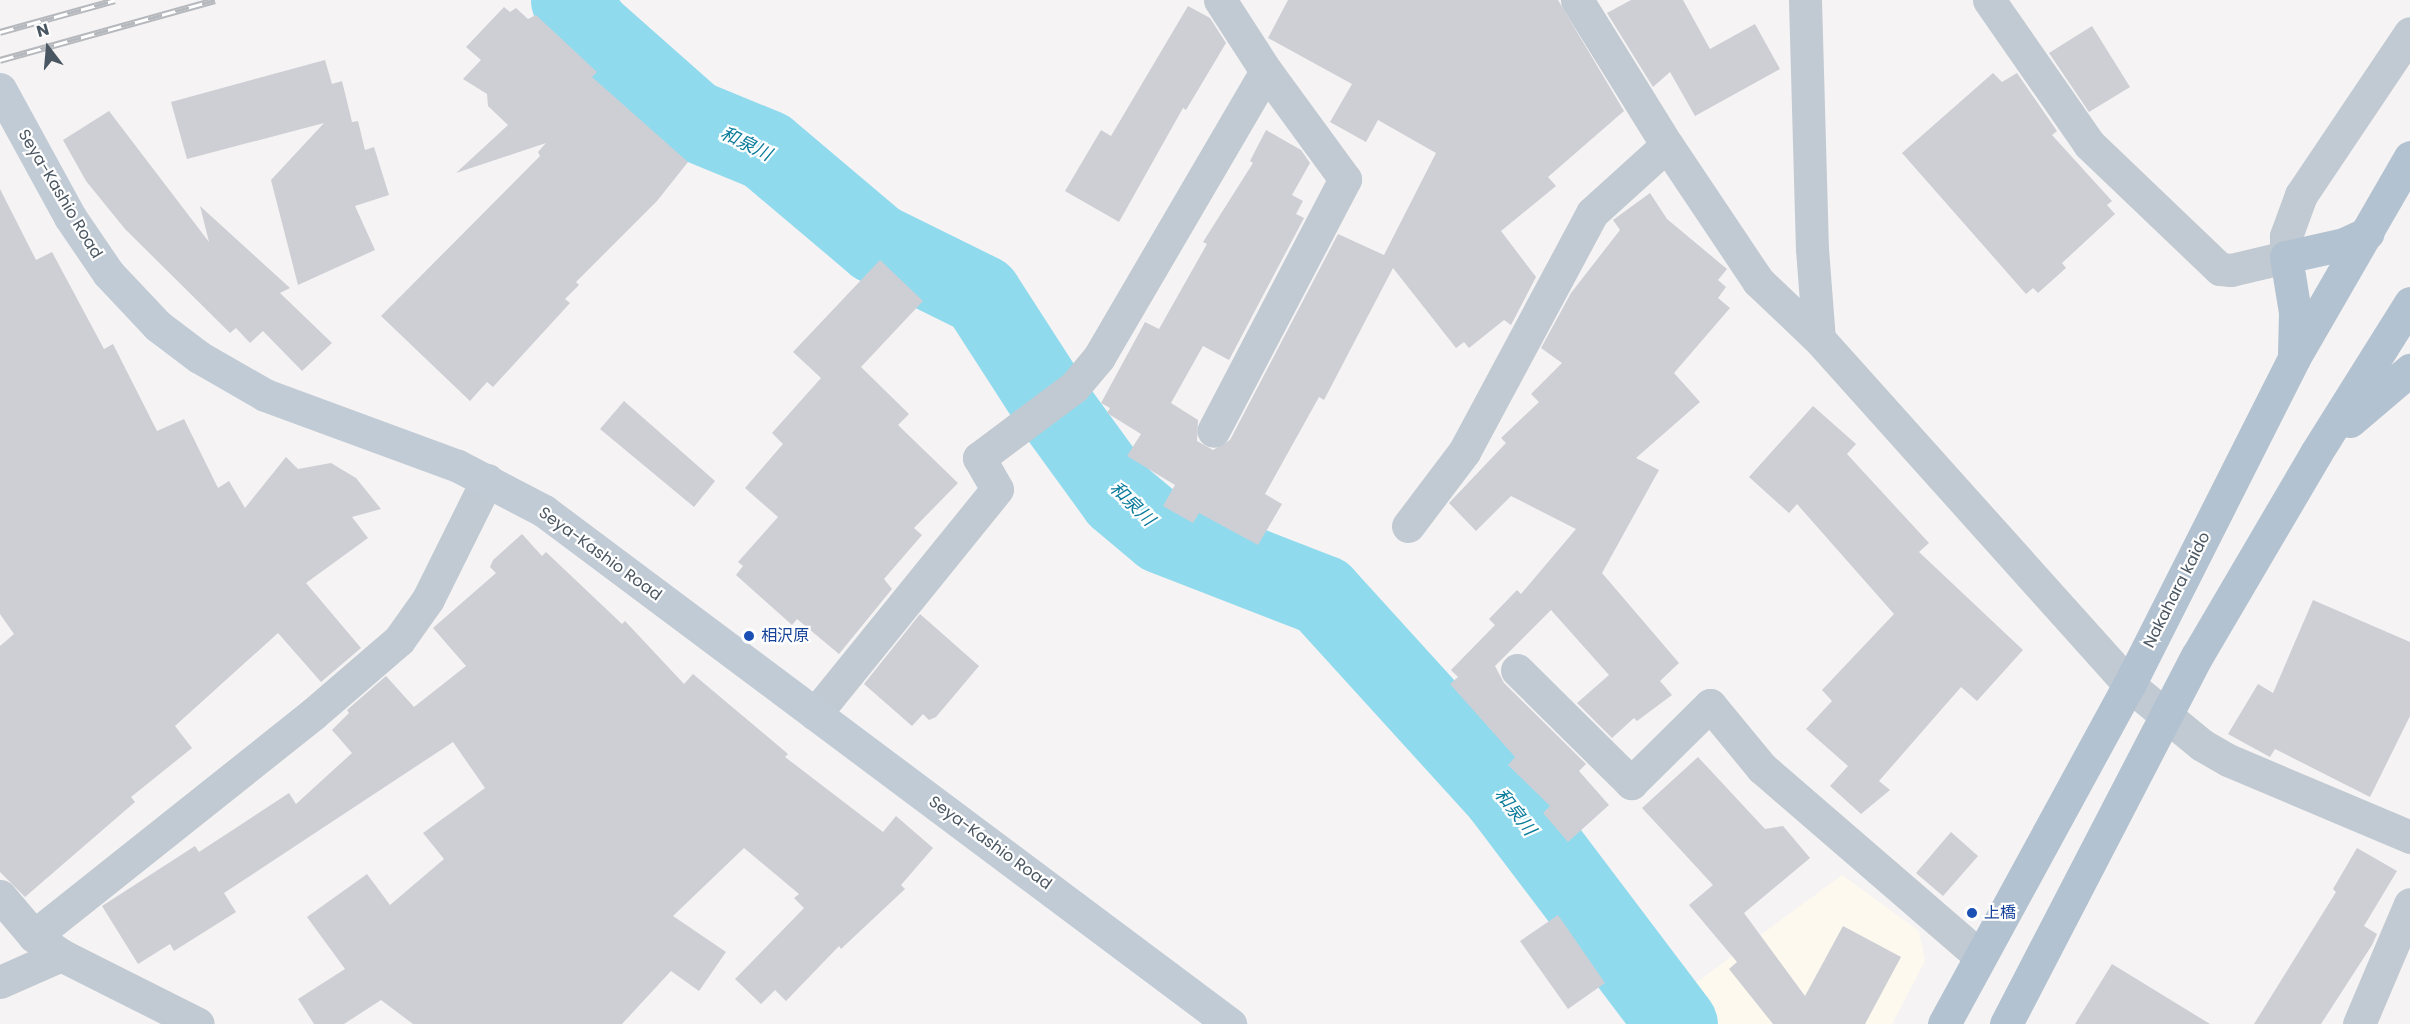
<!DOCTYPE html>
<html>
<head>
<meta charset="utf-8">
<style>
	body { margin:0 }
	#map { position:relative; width:2410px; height:1024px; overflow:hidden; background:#f5f3f3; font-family:Poppins,"Noto Sans JP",sans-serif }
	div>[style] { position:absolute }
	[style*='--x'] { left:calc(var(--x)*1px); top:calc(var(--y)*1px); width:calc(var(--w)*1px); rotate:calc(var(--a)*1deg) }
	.commercial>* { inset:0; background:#fdf9ef }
	.river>* { height:81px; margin:-40.5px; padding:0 40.5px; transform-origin:40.5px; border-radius:40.5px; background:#90daee }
	.building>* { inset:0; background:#cdcfd5 }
	.street>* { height:33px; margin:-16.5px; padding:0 16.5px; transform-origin:16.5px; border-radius:16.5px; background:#c1cad2 }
	.secondary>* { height:33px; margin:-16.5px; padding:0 16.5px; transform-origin:16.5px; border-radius:16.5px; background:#c1cbd6 }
	.primary>* { height:33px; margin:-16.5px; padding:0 16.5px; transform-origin:16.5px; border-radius:16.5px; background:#b3c2d1 }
	.rail>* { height:7px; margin-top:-3.5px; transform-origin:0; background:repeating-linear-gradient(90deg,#fff 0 14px,#b5b8bd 0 28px); box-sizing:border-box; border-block:2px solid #b5b8bd }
	.dots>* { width:16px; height:16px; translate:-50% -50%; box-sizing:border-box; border:3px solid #fff; border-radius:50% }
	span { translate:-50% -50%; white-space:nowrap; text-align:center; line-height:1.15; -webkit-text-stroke:4.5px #fff; paint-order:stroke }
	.street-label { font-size:16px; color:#4a5661 }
	.transit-label { font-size:16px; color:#164399 }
	.left { translate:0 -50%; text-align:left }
	.water-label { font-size:18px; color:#0c7c9b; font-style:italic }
	.north { position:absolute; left:18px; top:18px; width:60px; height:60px; -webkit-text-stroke:4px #fff; paint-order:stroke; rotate:344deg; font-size:16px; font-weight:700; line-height:24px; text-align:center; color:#4a5661 }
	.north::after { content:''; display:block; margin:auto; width:21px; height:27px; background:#4a5661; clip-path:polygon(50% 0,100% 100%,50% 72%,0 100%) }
</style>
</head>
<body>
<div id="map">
	<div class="commercial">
		<div style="clip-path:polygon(1842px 875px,1919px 931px,1925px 961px,1892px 1024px,1697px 1024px,1677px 997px)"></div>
	</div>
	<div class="river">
		<div style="--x:571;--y:0;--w:35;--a:57"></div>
		<div style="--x:590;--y:29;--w:137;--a:41.5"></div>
		<div style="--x:693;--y:120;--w:79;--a:22.3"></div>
		<div style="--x:766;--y:150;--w:144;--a:40.2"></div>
		<div style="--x:876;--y:243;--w:117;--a:26.3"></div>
		<div style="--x:981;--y:295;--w:127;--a:57.2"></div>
		<div style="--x:1050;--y:402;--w:117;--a:54"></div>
		<div style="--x:1119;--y:497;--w:56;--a:39.9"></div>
		<div style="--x:1162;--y:533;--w:172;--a:21.2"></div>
		<div style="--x:1322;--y:595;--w:268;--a:47.7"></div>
		<div style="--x:1502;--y:793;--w:290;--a:52.9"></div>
	</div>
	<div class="building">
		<div style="clip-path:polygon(1288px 0,1558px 0,1624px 111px,1548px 177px,1556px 186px,1501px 231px,1536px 277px,1511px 325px,1504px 320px,1469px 348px,1464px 342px,1456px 348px,1393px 268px,1324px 400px,1319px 397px,1265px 494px,1282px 504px,1258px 545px,1199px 513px,1193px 523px,1163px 506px,1175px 485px,1127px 456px,1141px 434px,1107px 413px,1110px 408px,1101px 403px,1145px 322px,1159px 329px,1207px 244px,1203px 242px,1253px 163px,1250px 161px,1266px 130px,1301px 150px,1310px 163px,1292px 195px,1303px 201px,1296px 214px,1304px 218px,1229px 360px,1203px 346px,1171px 403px,1198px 420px,1197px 441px,1213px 450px,1230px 440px,1338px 234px,1384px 255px,1436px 153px,1378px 120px,1366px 142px,1330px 122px,1352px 84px,1268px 38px)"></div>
		<div style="clip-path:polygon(1631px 0,1683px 0,1710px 49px,1755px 24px,1780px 69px,1695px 116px,1670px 72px,1653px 87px,1607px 13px)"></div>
		<div style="clip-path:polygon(1188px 6px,1210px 18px,1226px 43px,1186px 110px,1183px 108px,1119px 222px,1065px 191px,1101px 130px,1111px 136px)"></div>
		<div style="clip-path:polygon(504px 7px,510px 12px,516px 8px,528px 19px,536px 15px,597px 72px,592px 77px,688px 162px,657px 201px,576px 282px,579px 285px,565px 299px,570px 303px,493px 387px,487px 382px,470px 401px,381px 316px,540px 156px,538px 152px,546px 143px,456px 173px,508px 125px,488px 106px,487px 94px,463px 79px,481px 60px,466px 47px)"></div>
		<div style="clip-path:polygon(2092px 26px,2130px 87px,2089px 112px,2049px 53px)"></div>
		<div style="clip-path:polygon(325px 60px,332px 84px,342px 81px,352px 122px,358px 121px,365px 150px,374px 147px,389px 195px,355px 206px,375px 250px,298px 285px,271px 180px,324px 123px,187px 159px,171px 102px)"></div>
		<div style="clip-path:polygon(1993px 73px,2002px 82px,2017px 73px,2057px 131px,2052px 135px,2112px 201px,2107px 205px,2115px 214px,2062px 263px,2066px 268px,2038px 293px,2033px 288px,2026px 294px,1902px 153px)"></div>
		<div style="clip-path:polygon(109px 111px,209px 242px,200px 206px,290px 288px,280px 293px,332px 343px,302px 371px,263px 331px,250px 343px,236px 328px,230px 333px,125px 229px,86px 181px,63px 140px)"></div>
		<div style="clip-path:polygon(0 189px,36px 260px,52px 252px,104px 349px,113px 344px,157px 431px,184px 419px,218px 488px,229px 481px,245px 508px,286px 457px,298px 469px,331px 463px,356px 478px,381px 509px,352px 517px,368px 538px,306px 583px,361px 648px,321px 682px,278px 633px,175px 726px,192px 748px,131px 797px,135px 802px,25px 897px,0 872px,0 646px,14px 634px,0 614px)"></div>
		<div style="clip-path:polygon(1650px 193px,1667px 219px,1727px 269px,1718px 280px,1726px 287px,1718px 298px,1730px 308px,1674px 373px,1700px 402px,1636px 458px,1659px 470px,1602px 573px,1679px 663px,1660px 681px,1672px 695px,1637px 721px,1634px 718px,1612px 738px,1577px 703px,1609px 675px,1551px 610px,1495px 666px,1504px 683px,1586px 764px,1579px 771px,1609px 805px,1568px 842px,1543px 813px,1550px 806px,1508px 765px,1515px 757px,1450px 684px,1458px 677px,1451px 670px,1495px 625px,1489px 619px,1517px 590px,1521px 594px,1576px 529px,1511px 496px,1476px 531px,1449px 503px,1506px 443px,1501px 438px,1539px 402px,1531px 394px,1562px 363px,1541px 348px,1571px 293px,1620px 230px,1613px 220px)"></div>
		<div style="clip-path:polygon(880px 260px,923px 301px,861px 367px,909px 414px,898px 425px,958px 483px,914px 528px,922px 535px,884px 579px,892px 589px,839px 654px,797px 619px,792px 625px,736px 575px,743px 566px,738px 562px,778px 517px,745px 488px,783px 444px,772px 433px,821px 378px,793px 352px)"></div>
		<div style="clip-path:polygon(624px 401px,715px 481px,694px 507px,600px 429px)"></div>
		<div style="clip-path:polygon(1813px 406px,1856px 444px,1847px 454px,1929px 543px,1919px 552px,2023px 650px,1977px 701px,1961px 687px,1879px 781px,1890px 790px,1861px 814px,1830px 786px,1848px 766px,1806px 729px,1832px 701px,1822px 690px,1894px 614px,1797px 504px,1789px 513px,1749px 477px)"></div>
		<div style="clip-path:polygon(522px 534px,542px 556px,546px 552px,622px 624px,625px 621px,684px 684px,693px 674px,788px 754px,785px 757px,883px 832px,896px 816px,933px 848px,901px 885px,905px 889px,841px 949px,839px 946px,786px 1001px,775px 990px,761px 1004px,735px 979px,804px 908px,794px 898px,799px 894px,744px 848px,673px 916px,726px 952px,699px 991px,671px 971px,622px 1024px,413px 1024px,381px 1000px,344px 1024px,314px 1024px,298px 999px,345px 969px,307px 917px,367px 874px,390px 905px,444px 859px,423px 833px,485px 788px,453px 742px,224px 893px,236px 912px,174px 951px,170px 944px,138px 964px,102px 906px,195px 846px,199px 852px,289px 793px,296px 804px,352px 753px,332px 730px,349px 713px,347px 710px,386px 676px,414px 707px,466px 666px,433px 628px,496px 573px,490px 567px,493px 560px)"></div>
		<div style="clip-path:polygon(2313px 600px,2410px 642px,2410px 716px,2370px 797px,2275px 749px,2270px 757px,2228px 734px,2258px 684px,2273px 693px)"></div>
		<div style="clip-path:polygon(920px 614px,979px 666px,936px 717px,929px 720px,923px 714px,912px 726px,864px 684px)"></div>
		<div style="clip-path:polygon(1698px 757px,1765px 829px,1783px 826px,1810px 858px,1744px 913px,1805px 996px,1843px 926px,1901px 957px,1865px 1024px,1773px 1024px,1729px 969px,1737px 962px,1689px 905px,1713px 885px,1642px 808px)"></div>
		<div style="clip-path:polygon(1951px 832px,1978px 856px,1943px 896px,1916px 873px)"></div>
		<div style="clip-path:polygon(2357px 848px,2397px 871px,2364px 926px,2377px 934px,2372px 945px,2321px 1024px,2254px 1024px,2336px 892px,2333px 889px)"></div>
		<div style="clip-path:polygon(1558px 915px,1605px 983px,1568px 1009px,1520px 941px)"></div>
		<div style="clip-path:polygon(2112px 964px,2210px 1024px,2075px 1024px)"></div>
	</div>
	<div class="street">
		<div style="--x:1220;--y:0;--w:85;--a:57.1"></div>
		<div style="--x:1577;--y:0;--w:171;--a:58.2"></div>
		<div style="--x:1667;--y:145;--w:164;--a:56.2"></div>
		<div style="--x:1758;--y:281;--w:84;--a:43.6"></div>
		<div style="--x:1819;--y:339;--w:465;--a:48.1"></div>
		<div style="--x:2129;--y:685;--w:94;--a:39.4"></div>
		<div style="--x:2202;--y:745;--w:30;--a:30"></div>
		<div style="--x:2228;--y:760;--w:198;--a:22.9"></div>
		<div style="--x:1805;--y:0;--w:249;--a:88.4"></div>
		<div style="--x:1812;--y:249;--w:90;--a:85.6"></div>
		<div style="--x:1989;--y:0;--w:175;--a:55.2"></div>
		<div style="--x:2089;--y:144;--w:181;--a:43.7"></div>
		<div style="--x:2220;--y:269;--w:11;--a:5"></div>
		<div style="--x:2231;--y:270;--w:57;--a:-13.3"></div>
		<div style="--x:2286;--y:257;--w:21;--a:-90"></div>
		<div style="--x:2286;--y:236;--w:44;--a:-69.9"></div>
		<div style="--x:2301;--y:195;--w:195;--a:-56.1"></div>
		<div style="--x:1408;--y:526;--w:93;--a:-52.9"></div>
		<div style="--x:1464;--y:452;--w:271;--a:-61.8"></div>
		<div style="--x:1592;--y:213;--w:101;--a:-42.2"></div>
		<div style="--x:1517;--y:670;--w:161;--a:44.7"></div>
		<div style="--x:1631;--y:783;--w:111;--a:-44.6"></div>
		<div style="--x:1710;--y:705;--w:82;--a:50.5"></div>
		<div style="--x:1762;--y:768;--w:288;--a:40.8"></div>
		<div style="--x:815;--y:714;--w:289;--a:-51"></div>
		<div style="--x:997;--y:489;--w:36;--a:-120"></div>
		<div style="--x:979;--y:458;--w:119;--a:-36.8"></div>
		<div style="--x:1074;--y:387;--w:39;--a:-50"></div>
		<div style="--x:1099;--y:357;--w:331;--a:-59.7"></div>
		<div style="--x:1266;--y:71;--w:134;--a:53.8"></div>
		<div style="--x:1345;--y:179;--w:284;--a:117.6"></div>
		<div style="--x:0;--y:896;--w:52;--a:49.6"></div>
		<div style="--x:34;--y:936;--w:33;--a:35"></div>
		<div style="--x:61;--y:955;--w:153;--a:26.7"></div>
		<div style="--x:34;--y:936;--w:357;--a:-38.5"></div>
		<div style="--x:313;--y:714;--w:113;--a:-40.7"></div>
		<div style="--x:399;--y:640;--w:50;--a:-54.7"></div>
		<div style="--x:428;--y:599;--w:133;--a:-63.6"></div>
		<div style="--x:0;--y:982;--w:67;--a:-23.9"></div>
		<div style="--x:2359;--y:1024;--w:130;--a:-67"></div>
	</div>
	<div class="secondary">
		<div style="--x:0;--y:89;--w:146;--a:61.3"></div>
		<div style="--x:70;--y:217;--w:68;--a:55.8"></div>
		<div style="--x:108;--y:273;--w:73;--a:46.7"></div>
		<div style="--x:158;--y:326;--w:51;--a:37.1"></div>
		<div style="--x:199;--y:357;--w:76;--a:29.9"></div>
		<div style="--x:265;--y:395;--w:206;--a:20.2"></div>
		<div style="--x:458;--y:466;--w:97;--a:27.6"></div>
		<div style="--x:544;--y:511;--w:857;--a:36.79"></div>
	</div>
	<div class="primary">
		<div style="--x:2294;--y:354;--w:42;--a:-88.6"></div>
		<div style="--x:2295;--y:312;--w:56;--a:-99.3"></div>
		<div style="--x:2286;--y:257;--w:59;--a:-12.6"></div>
		<div style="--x:2344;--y:244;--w:26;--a:-25"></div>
		<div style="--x:2350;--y:421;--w:79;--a:-40.4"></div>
		<div style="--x:1944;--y:1024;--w:386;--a:-61.4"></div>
		<div style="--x:2129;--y:685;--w:366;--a:-63.2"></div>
		<div style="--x:2294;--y:358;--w:232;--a:-60"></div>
		<div style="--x:2006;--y:1024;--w:415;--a:-62.6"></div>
		<div style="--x:2197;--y:656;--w:235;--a:-59.6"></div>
		<div style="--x:2316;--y:453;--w:177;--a:-57.9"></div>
	</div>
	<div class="rail">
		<div style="--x:0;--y:32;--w:119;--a:-15.5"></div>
		<div style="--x:0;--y:60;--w:223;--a:-15.6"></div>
	</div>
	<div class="dots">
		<div style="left:749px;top:636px;background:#1a4fb4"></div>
		<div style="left:1972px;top:913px;background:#1a4fb4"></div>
	</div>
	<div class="street-label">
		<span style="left:60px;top:194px;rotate:59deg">Seya-Kashio Road</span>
		<span style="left:600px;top:554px;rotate:36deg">Seya-Kashio Road</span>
		<span style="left:2177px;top:590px;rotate:-63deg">Nakahara kaido</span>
		<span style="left:990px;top:843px;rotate:36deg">Seya-Kashio Road</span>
	</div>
	<div class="transit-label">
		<span class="left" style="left:761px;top:636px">相沢原</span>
		<span class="left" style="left:1984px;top:913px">上橋</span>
	</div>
	<div class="water-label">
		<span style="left:746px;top:144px;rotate:26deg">和泉川</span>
		<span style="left:1132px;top:504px;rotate:44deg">和泉川</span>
		<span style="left:1515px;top:812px;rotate:52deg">和泉川</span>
	</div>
	<div class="north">N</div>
</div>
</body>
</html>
